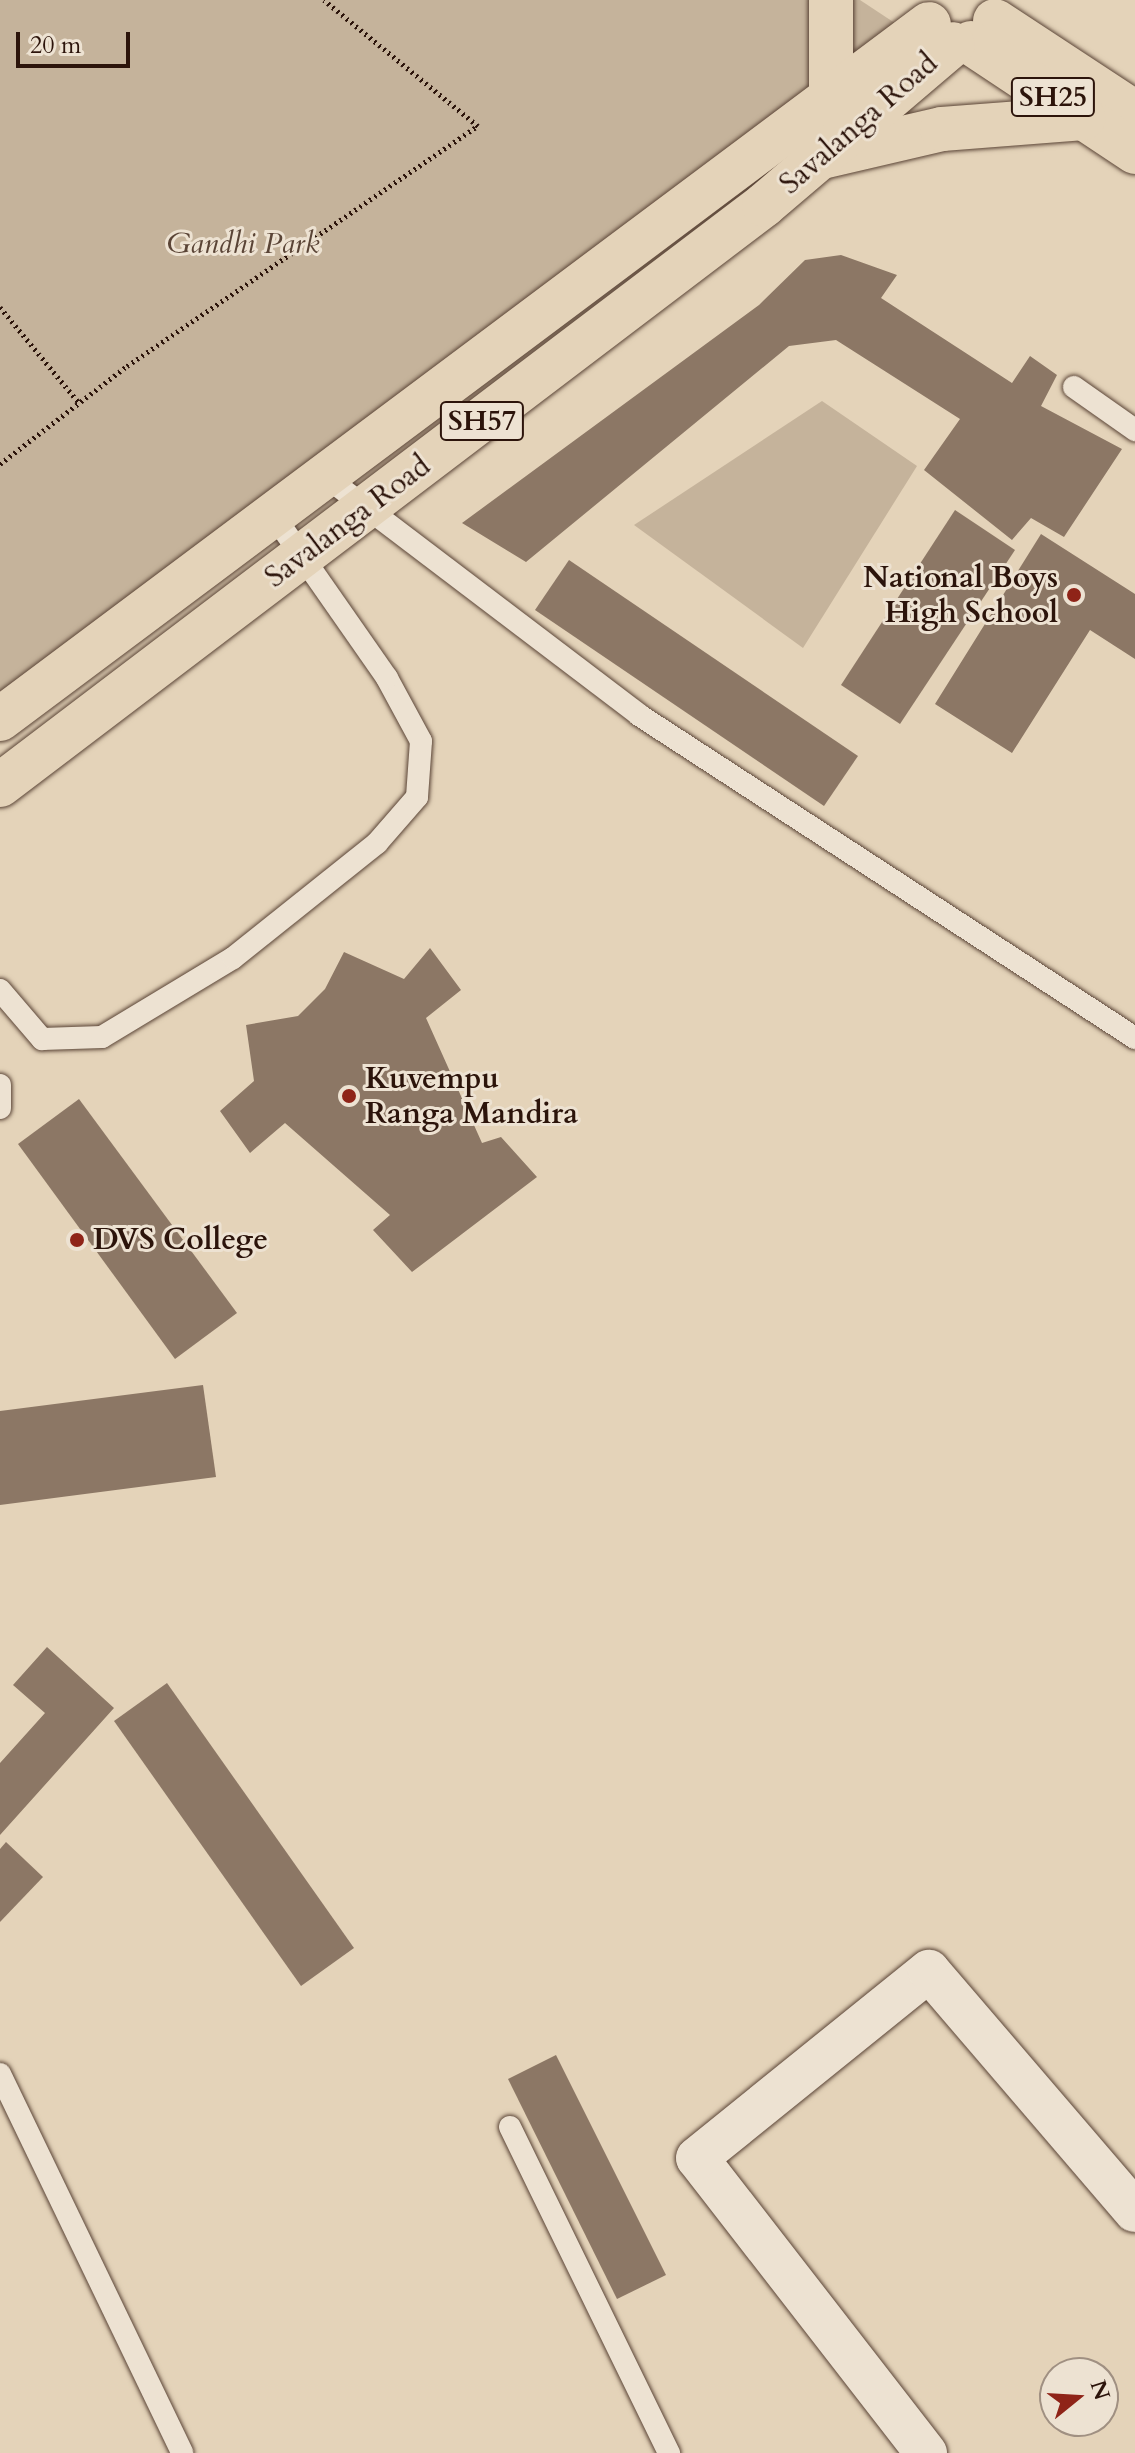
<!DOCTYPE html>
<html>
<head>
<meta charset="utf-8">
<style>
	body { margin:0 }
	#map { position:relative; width:1135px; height:2453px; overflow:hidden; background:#e4d3b9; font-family:Cardo,serif }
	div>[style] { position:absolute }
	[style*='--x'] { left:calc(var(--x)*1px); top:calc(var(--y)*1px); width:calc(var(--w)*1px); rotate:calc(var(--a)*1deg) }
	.green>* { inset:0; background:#c5b39b }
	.building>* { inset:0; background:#8c7765 }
	.path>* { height:5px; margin-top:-2.5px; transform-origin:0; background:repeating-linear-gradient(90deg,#2c140b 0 2px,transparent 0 6px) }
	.roads { filter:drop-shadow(0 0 2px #5a4436) drop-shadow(0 0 2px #5a4436) }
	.service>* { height:22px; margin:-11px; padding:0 11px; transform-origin:11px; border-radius:11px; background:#ede2d2 }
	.minor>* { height:42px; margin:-21px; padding:0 21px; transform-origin:21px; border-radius:21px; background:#ede2d2 }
	.primary>* { height:44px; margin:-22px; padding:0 22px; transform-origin:22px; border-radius:22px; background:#e4d3b9 }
	.dots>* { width:22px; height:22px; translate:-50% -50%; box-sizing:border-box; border:4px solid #ede2d2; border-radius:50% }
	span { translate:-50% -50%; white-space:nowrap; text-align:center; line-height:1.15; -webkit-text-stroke:6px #ede2d2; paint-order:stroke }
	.shield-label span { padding:2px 6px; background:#ede2d2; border:2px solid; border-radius:6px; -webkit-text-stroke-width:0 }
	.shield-label { font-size:28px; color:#2c140b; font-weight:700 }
	.street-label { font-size:30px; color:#2c140b }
	.park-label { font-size:30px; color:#5a4436; font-style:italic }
	.poi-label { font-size:30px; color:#2c140b; font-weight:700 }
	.right { translate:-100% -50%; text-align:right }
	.left { translate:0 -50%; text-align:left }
	.north { position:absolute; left:1039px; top:2357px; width:80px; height:80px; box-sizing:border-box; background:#ede2d2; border:2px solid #a09082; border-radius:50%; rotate:72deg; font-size:22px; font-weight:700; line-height:32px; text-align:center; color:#2c140b }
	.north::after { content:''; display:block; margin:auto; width:28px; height:36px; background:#8f2418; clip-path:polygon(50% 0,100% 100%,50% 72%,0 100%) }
	.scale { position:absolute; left:16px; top:32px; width:114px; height:36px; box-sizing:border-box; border:4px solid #2c140b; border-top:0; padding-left:10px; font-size:24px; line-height:28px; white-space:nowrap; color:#2c140b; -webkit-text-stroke:6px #ede2d2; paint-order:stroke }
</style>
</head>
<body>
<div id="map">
	<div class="green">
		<div style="clip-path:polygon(0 0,860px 0,919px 39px,0 730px)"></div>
		<div style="clip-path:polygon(822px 401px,917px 466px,803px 648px,634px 525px)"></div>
	</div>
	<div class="building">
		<div style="clip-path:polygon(841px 255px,897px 275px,881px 298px,1012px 383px,1030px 356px,1057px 375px,1041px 406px,1122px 449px,1064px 537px,1031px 518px,1012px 540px,924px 470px,960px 419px,836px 340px,789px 346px,526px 562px,462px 523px,759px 305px,805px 260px)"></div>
		<div style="clip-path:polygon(955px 510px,1015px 550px,900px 724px,841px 685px)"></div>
		<div style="clip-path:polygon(1041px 534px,1135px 594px,1135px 659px,1090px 630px,1012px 753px,935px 704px)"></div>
		<div style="clip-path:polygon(569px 560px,858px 756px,824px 806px,535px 610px)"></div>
		<div style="clip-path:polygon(430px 948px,461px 990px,426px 1018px,482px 1143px,501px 1137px,537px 1177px,412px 1272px,373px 1230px,390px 1215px,285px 1123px,250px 1153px,220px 1111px,254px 1081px,246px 1025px,298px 1016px,325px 989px,344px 952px,404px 979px)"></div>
		<div style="clip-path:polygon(79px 1099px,237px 1313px,175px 1359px,18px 1144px)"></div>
		<div style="clip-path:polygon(203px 1385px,216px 1477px,0 1505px,0 1411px)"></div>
		<div style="clip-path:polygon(47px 1647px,114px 1708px,0 1835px,0 1763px,45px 1713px,13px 1685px)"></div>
		<div style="clip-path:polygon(167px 1683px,354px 1948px,301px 1986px,114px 1721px)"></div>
		<div style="clip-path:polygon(6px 1842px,43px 1877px,0 1922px,0 1849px)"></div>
		<div style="clip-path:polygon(556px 2055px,666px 2275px,617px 2299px,508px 2079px)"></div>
	</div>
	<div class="path">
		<div style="--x:0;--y:307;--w:124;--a:50.5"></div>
		<div style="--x:0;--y:464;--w:160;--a:-37.7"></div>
		<div style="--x:127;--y:366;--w:425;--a:-34.4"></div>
		<div style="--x:478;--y:126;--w:199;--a:-140.7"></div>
	</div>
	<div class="roads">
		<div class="service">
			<div style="--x:1074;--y:387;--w:75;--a:35.2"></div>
			<div style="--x:326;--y:477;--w:393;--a:37.2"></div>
			<div style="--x:639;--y:715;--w:592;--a:33.07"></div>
			<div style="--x:0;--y:990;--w:65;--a:49.4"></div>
			<div style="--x:42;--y:1039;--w:60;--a:-1.9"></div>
			<div style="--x:102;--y:1037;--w:153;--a:-31.1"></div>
			<div style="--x:233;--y:958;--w:184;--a:-38.6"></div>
			<div style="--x:377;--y:843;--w:61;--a:-49"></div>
			<div style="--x:417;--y:797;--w:56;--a:-85.9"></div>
			<div style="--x:421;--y:741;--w:72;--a:-118.4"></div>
			<div style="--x:387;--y:678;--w:198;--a:-124.9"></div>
			<div style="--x:0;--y:1085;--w:23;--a:90"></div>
			<div style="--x:0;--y:2074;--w:420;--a:64.3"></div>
			<div style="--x:510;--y:2127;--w:363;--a:64"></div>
		</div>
		<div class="minor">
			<div style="--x:926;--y:2453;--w:373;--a:-127.8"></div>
			<div style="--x:697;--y:2158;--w:298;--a:-38.9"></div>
			<div style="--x:929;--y:1971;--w:316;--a:49.4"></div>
		</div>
		<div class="primary">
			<div style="--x:831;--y:0;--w:96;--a:90"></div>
			<div style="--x:995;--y:21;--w:168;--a:33.3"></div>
			<div style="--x:971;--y:43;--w:197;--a:33.6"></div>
			<div style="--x:826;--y:156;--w:119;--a:-13.1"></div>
			<div style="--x:942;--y:129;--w:142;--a:-4.4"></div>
			<div style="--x:0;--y:719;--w:1160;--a:-36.8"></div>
			<div style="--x:0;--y:785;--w:959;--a:-37.2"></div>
			<div style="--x:764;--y:205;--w:248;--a:-40.4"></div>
		</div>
	</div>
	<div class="dots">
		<div style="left:1074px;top:595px;background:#8f2418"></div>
		<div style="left:349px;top:1096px;background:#8f2418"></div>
		<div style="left:77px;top:1240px;background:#8f2418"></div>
	</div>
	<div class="shield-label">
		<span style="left:1053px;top:97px">SH25</span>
		<span style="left:482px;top:421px">SH57</span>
	</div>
	<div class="street-label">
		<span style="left:859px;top:124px;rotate:-41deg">Savalanga Road</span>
		<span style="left:348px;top:522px;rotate:-37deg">Savalanga Road</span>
	</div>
	<div class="park-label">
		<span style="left:243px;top:244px">Gandhi Park</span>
	</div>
	<div class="poi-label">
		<span class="right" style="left:1058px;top:595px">National Boys<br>High School</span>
		<span class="left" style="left:365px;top:1096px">Kuvempu<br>Ranga Mandira</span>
		<span class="left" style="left:93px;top:1240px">DVS College</span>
	</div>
	<div class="north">N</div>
	<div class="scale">20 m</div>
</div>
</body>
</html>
